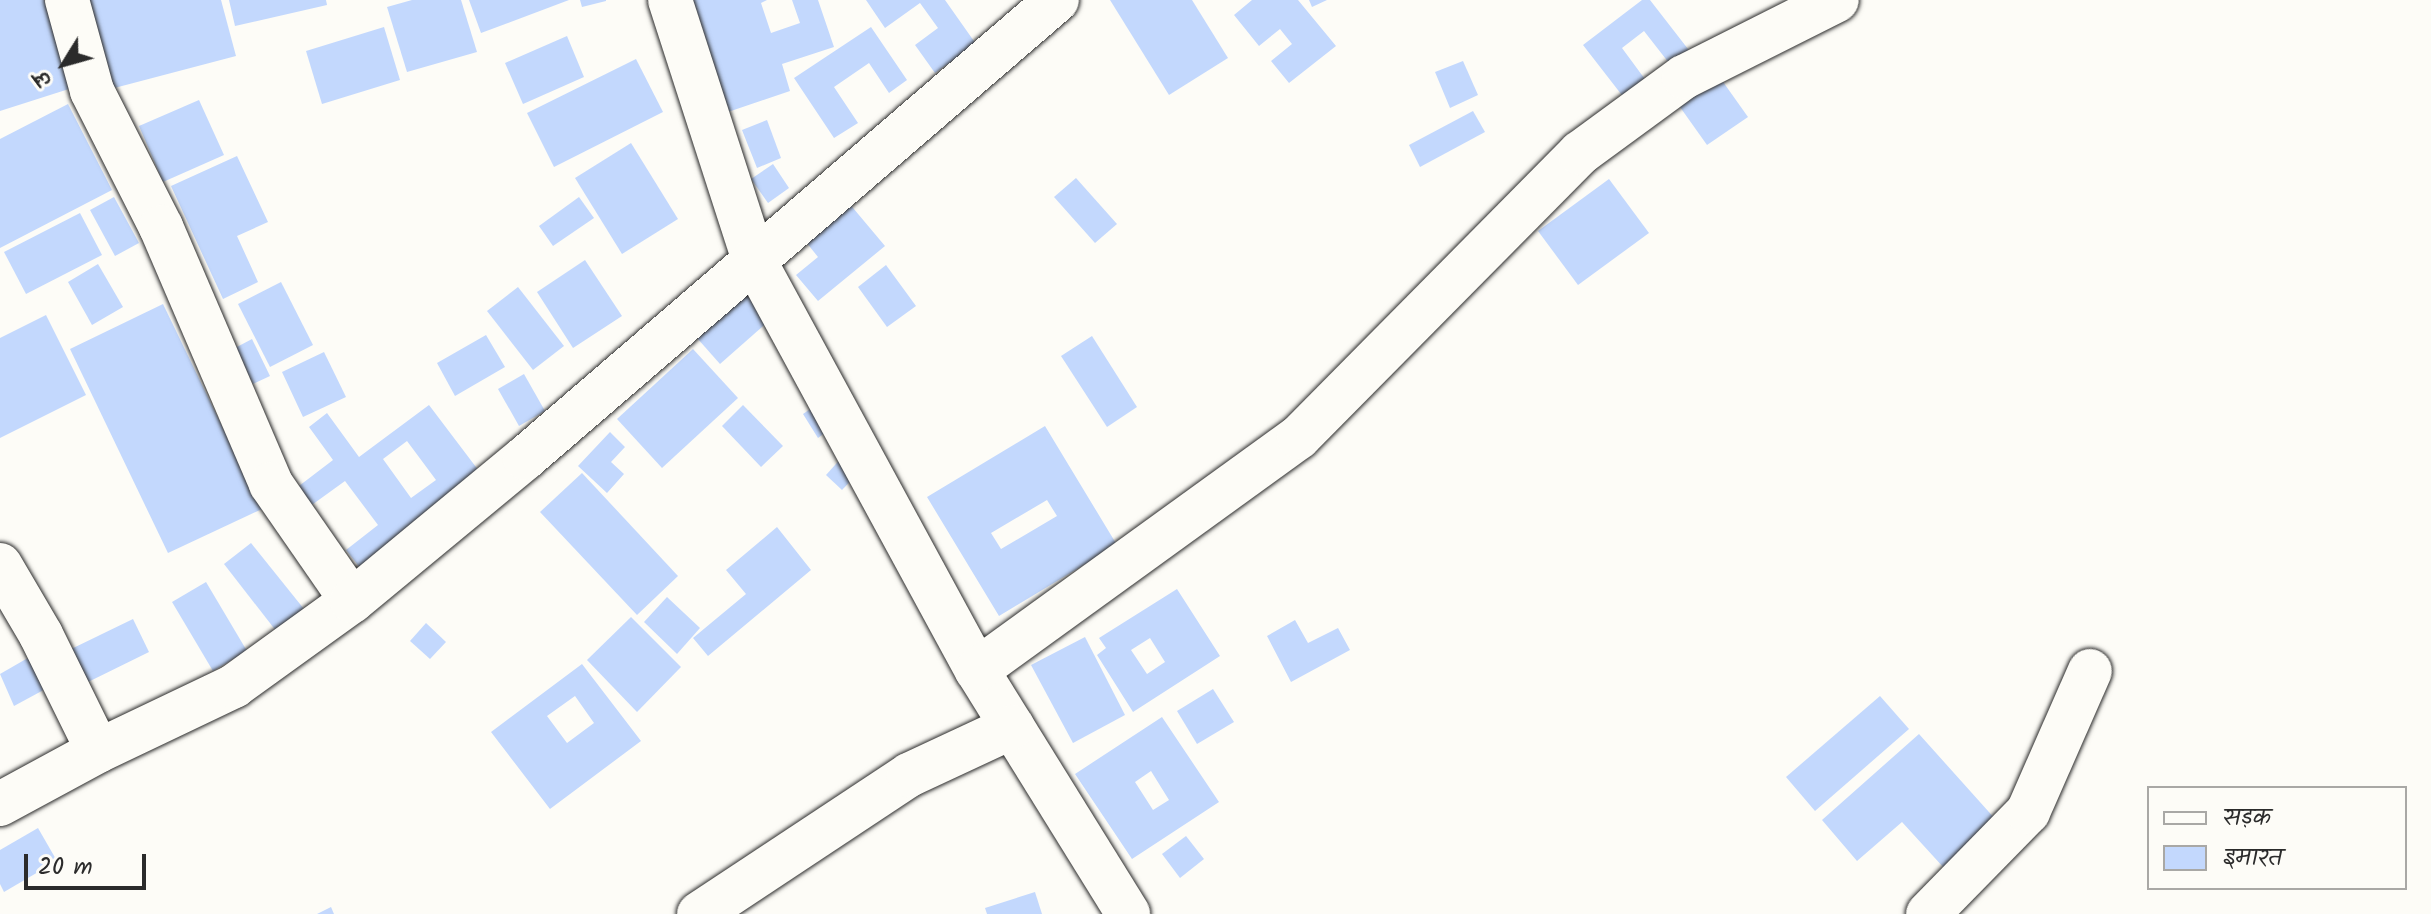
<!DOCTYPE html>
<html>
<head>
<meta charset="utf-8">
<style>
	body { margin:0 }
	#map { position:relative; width:2431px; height:914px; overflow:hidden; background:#fdfcf7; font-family:Kalam,"Playpen Sans Deva",sans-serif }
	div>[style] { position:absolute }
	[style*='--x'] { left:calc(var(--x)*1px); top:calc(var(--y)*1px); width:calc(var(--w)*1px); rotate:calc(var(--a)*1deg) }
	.building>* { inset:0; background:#c3d8fd }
	.roads { filter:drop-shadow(0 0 2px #2b2b2b) drop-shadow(0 0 2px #2b2b2b) }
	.minor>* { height:44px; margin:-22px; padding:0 22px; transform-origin:22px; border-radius:22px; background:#fdfcf7 }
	span { translate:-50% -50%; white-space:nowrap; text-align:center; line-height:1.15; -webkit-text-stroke:6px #fdfcf7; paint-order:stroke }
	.legend { position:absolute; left:2147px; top:786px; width:260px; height:104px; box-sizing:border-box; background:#fdfcf7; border:2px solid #a9a8a5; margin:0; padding:10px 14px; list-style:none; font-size:24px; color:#2b2b2b }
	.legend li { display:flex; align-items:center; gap:16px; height:40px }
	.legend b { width:40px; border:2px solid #a9a8a5 }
	.north { position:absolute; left:24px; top:24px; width:80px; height:80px; -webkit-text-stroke:6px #fdfcf7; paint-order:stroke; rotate:233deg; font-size:22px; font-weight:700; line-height:32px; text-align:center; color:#2b2b2b }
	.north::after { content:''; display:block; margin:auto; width:28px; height:36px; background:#2b2b2b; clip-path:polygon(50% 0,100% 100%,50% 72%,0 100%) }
	.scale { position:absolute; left:24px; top:854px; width:122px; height:36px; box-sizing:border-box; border:4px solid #2b2b2b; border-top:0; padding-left:10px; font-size:24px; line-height:28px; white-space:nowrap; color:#2b2b2b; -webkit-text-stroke:6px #fdfcf7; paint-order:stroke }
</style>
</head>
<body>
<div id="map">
	<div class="building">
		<div style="clip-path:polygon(0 0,44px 0,72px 88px,0 111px)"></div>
		<div style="clip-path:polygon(79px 0,221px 0,236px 56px,103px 91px)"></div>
		<div style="clip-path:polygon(229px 0,326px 0,327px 5px,235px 26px)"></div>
		<div style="clip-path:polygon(412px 0,461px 0,477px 52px,407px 72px,387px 7px)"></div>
		<div style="clip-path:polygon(469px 0,569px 0,481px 33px)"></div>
		<div style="clip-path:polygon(580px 0,606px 0,606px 1px,582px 7px)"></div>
		<div style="clip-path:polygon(690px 0,767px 0,761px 3px,771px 33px,800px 23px,792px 0,818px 0,834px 47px,782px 64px,790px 91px,728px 112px)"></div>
		<div style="clip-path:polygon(866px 0,945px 0,976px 44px,935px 73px,915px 45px,938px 28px,920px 3px,885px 28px)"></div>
		<div style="clip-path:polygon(1110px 0,1192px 0,1228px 58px,1169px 95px)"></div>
		<div style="clip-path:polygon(1252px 0,1298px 0,1336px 46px,1289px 83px,1271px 61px,1292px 44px,1280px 29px,1259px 46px,1234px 15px)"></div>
		<div style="clip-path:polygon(1309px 0,1327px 0,1312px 7px)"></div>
		<div style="clip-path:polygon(1642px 0,1650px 0,1695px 58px,1676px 72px,1644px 31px,1622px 48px,1650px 86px,1628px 103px,1583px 45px)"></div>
		<div style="clip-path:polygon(384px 27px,400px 80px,322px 104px,306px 51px)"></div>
		<div style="clip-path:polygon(871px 27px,907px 80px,889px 93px,869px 63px,834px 87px,858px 123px,834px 138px,794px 78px)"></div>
		<div style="clip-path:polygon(567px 36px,584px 77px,523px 104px,505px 63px)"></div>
		<div style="clip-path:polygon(636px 59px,663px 112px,554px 167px,527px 113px)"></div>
		<div style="clip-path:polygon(1463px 61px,1478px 95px,1450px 108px,1435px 72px)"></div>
		<div style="clip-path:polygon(1716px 72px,1748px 117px,1707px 145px,1675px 100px)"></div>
		<div style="clip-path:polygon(199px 100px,224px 155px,163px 182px,139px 126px)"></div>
		<div style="clip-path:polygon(68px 104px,112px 190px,0 248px,0 139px)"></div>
		<div style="clip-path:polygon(1473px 111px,1485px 132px,1420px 167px,1409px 145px)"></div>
		<div style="clip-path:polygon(767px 120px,781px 158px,757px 168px,742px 130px)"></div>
		<div style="clip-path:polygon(631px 143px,678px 219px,622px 254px,575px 178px)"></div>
		<div style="clip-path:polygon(237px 156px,268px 222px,237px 236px,258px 282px,223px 299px,171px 186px)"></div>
		<div style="clip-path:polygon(773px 164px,789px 188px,768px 203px,751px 179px)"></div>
		<div style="clip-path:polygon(1076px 178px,1117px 224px,1095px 243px,1054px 197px)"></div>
		<div style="clip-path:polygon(1609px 179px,1649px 233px,1578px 285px,1538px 231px)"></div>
		<div style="clip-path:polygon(843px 196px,885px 246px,818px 301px,796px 275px,818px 257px,798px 232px)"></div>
		<div style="clip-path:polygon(114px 197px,139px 243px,115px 256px,90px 210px)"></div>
		<div style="clip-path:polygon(579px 197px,594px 218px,553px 246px,539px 226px)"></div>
		<div style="clip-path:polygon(80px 213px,102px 255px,26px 294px,4px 252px)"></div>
		<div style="clip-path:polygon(585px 260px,622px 316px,573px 348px,537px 292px)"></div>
		<div style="clip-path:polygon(98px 264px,123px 307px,92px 325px,68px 282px)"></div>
		<div style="clip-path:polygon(886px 265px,916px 306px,887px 327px,858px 287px)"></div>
		<div style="clip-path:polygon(281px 282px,313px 345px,270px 367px,238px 304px)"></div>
		<div style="clip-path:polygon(518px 287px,564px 346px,533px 370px,487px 311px)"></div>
		<div style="clip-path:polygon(747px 294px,770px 320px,720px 364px,697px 338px)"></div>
		<div style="clip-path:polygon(163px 304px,262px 509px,168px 553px,70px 349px)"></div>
		<div style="clip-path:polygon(46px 315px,86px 395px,0 438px,0 338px)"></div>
		<div style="clip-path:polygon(486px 335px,505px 367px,455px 396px,437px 363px)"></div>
		<div style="clip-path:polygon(1092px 336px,1137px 407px,1107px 427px,1061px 356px)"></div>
		<div style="clip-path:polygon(252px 339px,270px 376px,253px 384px,235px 348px)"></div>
		<div style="clip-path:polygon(693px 349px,738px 398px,662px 468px,617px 419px)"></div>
		<div style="clip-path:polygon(324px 352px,346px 397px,303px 417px,282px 372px)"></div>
		<div style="clip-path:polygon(524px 374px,545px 411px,519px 426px,498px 389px)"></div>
		<div style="clip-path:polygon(822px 401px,837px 424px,818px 438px,803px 414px)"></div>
		<div style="clip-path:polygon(evenodd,429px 405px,482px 475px,364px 573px,346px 550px,378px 525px,345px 481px,309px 507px,295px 489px,333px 460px,309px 427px,327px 413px,359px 457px,429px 405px,407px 441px,436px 480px,411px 498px,383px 459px,407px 441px)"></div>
		<div style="clip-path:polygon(743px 405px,783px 446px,761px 467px,722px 426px)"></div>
		<div style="clip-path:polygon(evenodd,1045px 426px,1117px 545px,999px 616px,927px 497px,1045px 426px,1047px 500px,1057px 516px,1001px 549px,991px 533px,1047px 500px)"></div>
		<div style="clip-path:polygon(610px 432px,625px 447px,611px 462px,624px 474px,607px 493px,578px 466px)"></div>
		<div style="clip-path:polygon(844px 455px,861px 470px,842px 490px,826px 475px)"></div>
		<div style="clip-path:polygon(582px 473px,678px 576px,637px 615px,540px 512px)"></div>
		<div style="clip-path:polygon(777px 527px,811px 570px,708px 656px,693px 638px,746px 594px,726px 570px)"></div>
		<div style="clip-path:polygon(251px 543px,308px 614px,280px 636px,224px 564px)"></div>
		<div style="clip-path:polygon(206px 582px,247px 651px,213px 671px,172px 602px)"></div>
		<div style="clip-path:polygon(evenodd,1177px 589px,1220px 656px,1133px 712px,1097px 655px,1106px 648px,1099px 638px,1177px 589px,1150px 638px,1165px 662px,1147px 674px,1131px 650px,1150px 638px)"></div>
		<div style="clip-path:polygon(667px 597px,700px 628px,677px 654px,644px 622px)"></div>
		<div style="clip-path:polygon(631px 617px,681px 667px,637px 712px,587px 660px)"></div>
		<div style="clip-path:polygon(133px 619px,149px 652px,82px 685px,65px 652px)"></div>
		<div style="clip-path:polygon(1295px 620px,1308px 643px,1338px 628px,1350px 650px,1291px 682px,1267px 636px)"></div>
		<div style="clip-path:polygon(426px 623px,446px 642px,430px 659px,410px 641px)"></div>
		<div style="clip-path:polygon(1085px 637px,1125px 715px,1073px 743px,1031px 665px)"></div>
		<div style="clip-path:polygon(33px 655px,51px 686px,14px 706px,0 674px)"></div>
		<div style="clip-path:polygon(evenodd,582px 664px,641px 741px,550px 809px,491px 732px,582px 664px,575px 696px,594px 723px,567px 743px,547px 716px,575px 696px)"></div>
		<div style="clip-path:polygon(1213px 689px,1234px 722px,1197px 744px,1177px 711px)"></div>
		<div style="clip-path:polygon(1880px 696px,1909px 729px,1815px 811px,1786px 777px)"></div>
		<div style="clip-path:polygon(evenodd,1162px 717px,1219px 802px,1132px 859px,1075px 774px,1162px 717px,1151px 771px,1169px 800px,1153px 810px,1135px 782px,1151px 771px)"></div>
		<div style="clip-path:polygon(1919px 734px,1997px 821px,1944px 868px,1902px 822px,1857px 861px,1822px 820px)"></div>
		<div style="clip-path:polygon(38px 828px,57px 861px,4px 892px,0 884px,0 850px)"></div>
		<div style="clip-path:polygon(1186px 836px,1204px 859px,1180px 878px,1162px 854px)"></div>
		<div style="clip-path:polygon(1035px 892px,1042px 914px,987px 914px,985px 908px)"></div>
		<div style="clip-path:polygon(331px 907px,334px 914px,317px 914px)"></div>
	</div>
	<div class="roads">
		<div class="minor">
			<div style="--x:67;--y:0;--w:94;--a:74.6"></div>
			<div style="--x:92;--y:91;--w:153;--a:63.1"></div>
			<div style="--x:161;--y:227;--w:280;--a:66.8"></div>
			<div style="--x:271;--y:484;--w:142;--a:55.3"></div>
			<div style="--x:670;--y:0;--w:273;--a:72.1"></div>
			<div style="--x:754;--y:260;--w:467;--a:61.5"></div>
			<div style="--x:977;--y:670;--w:287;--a:58.2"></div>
			<div style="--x:0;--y:565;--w:81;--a:59.6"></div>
			<div style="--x:41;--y:635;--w:129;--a:63.8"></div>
			<div style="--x:98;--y:751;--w:151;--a:-25.5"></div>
			<div style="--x:234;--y:686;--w:145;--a:-35.8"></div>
			<div style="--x:352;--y:601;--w:224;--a:-39.6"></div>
			<div style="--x:525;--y:458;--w:702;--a:-40.73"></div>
			<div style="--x:977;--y:670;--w:397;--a:-35.9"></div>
			<div style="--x:1299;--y:437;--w:400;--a:-45.3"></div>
			<div style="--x:1580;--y:153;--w:129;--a:-36.2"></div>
			<div style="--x:1684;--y:77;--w:171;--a:-26.7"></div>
			<div style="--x:0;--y:804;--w:111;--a:-28.4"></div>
			<div style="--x:699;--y:914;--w:252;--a:-33.5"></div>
			<div style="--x:909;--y:775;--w:114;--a:-25"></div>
			<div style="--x:1928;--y:914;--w:143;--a:-45.6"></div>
			<div style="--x:2028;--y:812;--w:154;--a:-66.3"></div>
		</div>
	</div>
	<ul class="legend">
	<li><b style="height:10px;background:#fdfcf7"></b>सड़क</li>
	<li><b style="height:22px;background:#c3d8fd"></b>इमारत</li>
	</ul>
	<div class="north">उ</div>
	<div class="scale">20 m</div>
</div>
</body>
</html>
